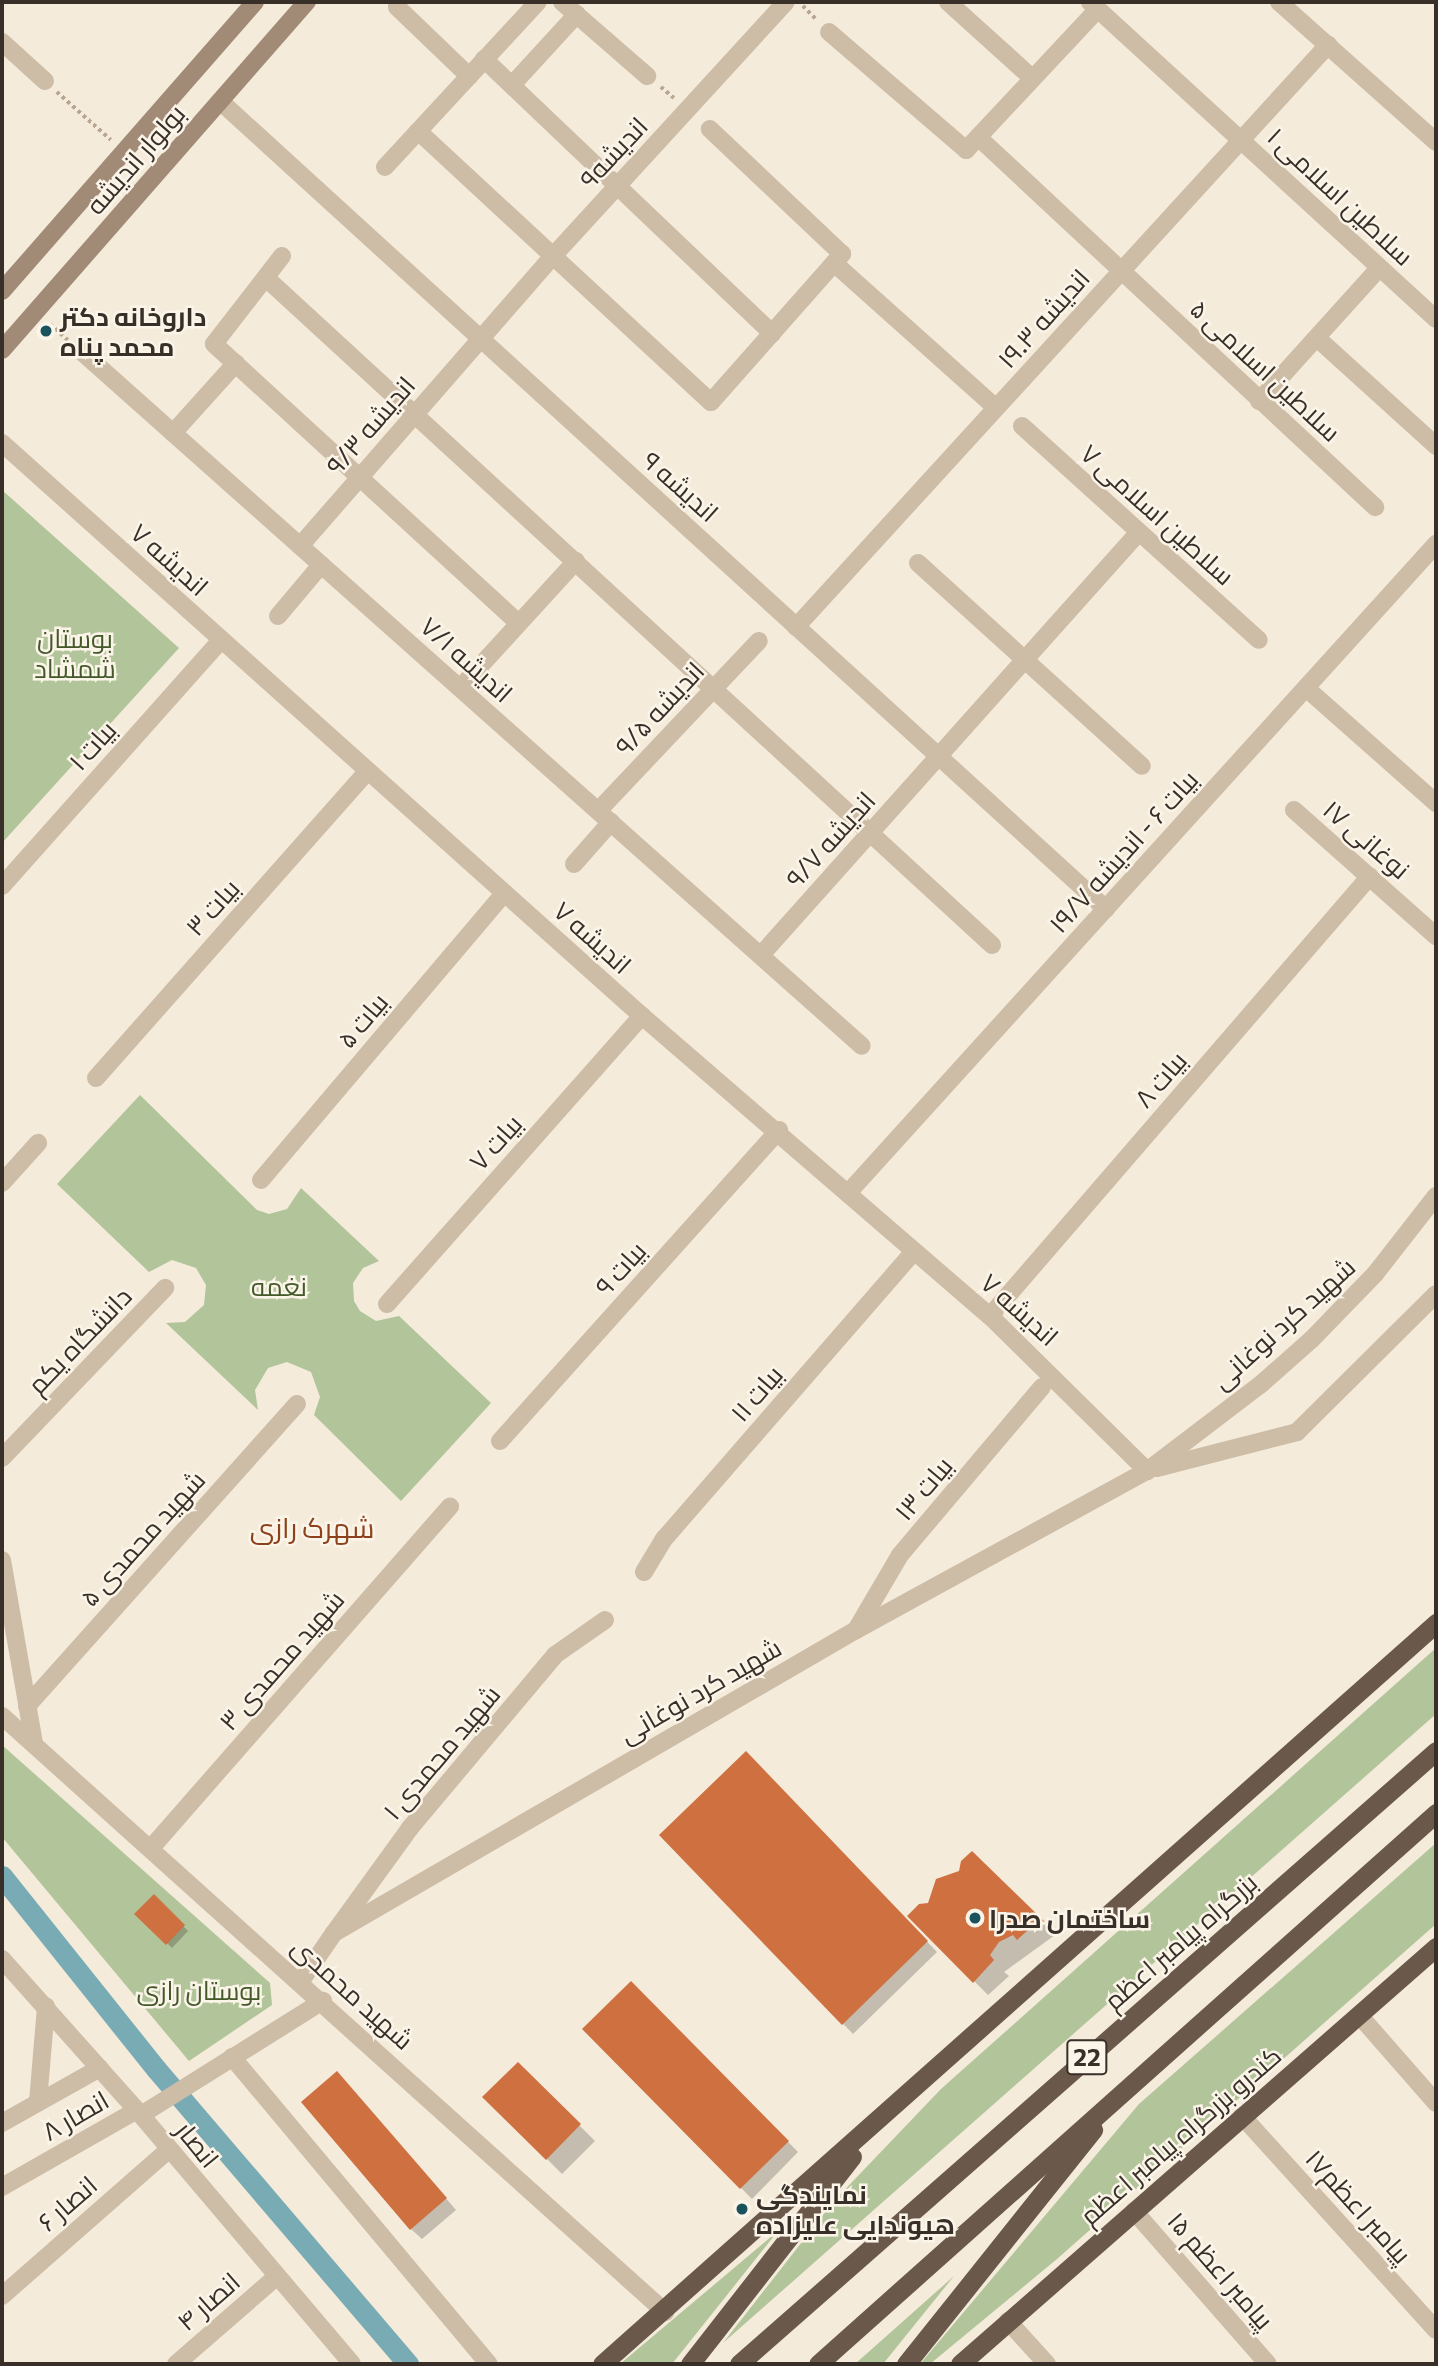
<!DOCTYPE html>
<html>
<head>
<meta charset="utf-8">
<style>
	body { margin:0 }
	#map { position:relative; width:1438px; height:2366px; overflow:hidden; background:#f4ebdb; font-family:Commissioner,Cairo,sans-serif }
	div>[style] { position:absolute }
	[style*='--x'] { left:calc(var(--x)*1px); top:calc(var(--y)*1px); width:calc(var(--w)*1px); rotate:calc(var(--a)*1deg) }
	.green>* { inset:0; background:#b2c49a }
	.shadow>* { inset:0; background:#0003 }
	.canal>* { height:21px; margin:-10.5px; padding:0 10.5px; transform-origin:10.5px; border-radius:10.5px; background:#78abb3 }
	.building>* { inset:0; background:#ce703f }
	.path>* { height:3.5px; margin-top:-1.75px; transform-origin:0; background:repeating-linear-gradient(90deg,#b9a690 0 3.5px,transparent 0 7px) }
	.minor>* { height:18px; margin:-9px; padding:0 9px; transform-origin:9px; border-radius:9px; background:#cdbca6 }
	.tertiary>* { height:18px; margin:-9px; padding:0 9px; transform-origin:9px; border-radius:9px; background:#cdbca6 }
	.secondary>* { height:18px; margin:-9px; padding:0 9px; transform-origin:9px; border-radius:9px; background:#a18b77 }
	.trunk>* { height:19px; margin:-9.5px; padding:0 9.5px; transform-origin:9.5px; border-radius:9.5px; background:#6a584b }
	.dots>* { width:19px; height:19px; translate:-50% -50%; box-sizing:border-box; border:4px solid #fbf4e8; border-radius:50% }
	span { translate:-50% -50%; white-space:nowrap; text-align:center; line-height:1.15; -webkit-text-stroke:5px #fbf4e8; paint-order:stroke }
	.shield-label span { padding:2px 5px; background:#fbf4e8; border:2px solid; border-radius:5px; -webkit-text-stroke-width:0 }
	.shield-label { font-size:24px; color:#382f28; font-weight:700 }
	.street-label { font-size:26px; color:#382f28 }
	.poi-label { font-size:26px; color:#382f28; font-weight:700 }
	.left { translate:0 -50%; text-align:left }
	.park-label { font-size:26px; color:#43592a }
	.neighbourhood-label { font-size:28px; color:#8d421b }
	.frame { position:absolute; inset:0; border:4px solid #382f28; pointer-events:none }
</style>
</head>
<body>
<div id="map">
	<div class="green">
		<div style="clip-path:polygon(2px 490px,179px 648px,2px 843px)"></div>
		<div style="clip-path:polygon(140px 1095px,257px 1210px,269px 1214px,287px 1209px,301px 1188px,379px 1261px,363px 1268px,353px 1283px,354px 1301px,360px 1311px,376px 1321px,399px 1316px,491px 1403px,401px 1501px,314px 1415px,320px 1397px,311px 1372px,287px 1362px,268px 1368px,255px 1390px,258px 1410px,166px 1323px,185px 1322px,204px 1305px,206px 1285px,196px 1268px,172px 1260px,149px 1272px,57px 1184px)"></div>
		<div style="clip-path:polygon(1436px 1648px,1436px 1714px,723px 2343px,834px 2201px,941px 2089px)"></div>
		<div style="clip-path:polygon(2px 1745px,270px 1983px,272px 2005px,189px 2061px,2px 1837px)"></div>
		<div style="clip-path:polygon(1436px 1843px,1436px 1924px,1057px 2259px,930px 2364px,920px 2364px,1139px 2104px)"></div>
		<div style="clip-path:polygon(778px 2231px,672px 2364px,620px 2364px)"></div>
		<div style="clip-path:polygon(954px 2276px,883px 2364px,855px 2364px)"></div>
	</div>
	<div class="shadow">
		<div style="clip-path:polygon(746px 1753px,937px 1952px,853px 2034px,661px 1835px)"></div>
		<div style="clip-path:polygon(972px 1853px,1055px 1935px,1004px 1972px,1009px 1976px,988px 1995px,909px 1916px,929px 1905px,961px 1872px)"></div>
		<div style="clip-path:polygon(154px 1897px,188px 1931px,172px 1948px,137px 1914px)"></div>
		<div style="clip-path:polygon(631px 1983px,798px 2152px,752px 2199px,584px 2029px)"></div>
		<div style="clip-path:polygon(518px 2064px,595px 2141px,562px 2174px,485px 2097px)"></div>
		<div style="clip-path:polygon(337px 2073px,456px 2210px,422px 2239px,411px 2229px)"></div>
	</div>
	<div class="canal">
		<div style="--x:2;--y:1876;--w:248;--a:51.4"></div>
		<div style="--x:157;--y:2070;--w:387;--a:49.5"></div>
	</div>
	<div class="building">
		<div style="clip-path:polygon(746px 1751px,928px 1941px,842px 2025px,659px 1835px)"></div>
		<div style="clip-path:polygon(972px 1851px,1045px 1922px,1039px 1920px,1017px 1940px,1013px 1935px,999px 1942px,990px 1955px,994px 1960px,973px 1983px,907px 1916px,919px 1904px,928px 1903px,936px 1879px,959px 1871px,961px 1861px)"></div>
		<div style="clip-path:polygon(154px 1894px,185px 1925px,166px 1945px,134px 1914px)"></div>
		<div style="clip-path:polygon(631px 1981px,789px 2141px,740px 2189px,582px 2029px)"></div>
		<div style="clip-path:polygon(518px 2062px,581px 2124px,546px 2160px,482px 2097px)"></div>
		<div style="clip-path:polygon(337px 2071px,447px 2198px,410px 2230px,301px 2102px)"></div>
	</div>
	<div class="path">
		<div style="--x:803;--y:6;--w:20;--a:45"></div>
		<div style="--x:661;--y:87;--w:17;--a:40"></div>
		<div style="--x:57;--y:92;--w:72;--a:41.6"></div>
		<div style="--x:50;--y:324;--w:24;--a:42"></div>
	</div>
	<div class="minor">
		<div style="--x:562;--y:2;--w:113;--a:41"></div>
		<div style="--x:948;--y:2;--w:112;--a:42.1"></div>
		<div style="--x:1090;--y:2;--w:469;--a:42.5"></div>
		<div style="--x:1279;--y:2;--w:210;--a:41.7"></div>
		<div style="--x:397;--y:7;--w:100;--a:43.8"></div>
		<div style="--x:829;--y:32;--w:181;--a:40.7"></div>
		<div style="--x:966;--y:150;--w:193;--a:-46.9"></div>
		<div style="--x:2;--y:42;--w:58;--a:42.2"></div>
		<div style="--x:484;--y:59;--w:398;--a:43.6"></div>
		<div style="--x:512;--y:85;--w:96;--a:-47.5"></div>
		<div style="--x:220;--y:101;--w:1199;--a:42.36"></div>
		<div style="--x:418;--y:131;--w:399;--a:42.8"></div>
		<div style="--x:711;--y:402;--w:198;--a:-48.5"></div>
		<div style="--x:842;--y:254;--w:182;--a:-136.6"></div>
		<div style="--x:978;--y:137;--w:543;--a:42.98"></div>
		<div style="--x:385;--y:167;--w:225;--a:-47.2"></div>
		<div style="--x:282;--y:256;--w:111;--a:127.7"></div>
		<div style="--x:214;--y:344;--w:413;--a:42.5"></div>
		<div style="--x:834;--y:263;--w:217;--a:41.8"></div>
		<div style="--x:266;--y:278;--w:986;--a:42.57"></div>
		<div style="--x:1317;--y:338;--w:161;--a:42.2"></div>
		<div style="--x:81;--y:351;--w:1045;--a:41.67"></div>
		<div style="--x:1259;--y:401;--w:179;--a:-47.9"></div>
		<div style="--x:1022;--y:426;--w:319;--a:42.1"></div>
		<div style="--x:173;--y:433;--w:94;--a:-48"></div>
		<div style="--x:2;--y:443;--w:859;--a:41.84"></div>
		<div style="--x:642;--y:1016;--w:459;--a:40.8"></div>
		<div style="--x:990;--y:1316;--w:221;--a:44.6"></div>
		<div style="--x:300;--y:546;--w:386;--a:-48.9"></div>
		<div style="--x:554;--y:255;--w:343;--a:-47.5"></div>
		<div style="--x:918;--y:563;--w:302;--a:42.2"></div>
		<div style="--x:278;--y:616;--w:67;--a:-49.9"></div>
		<div style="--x:796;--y:627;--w:789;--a:-47.57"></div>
		<div style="--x:460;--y:688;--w:172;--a:-47.6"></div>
		<div style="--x:1306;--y:688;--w:174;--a:41.5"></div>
		<div style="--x:1294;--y:810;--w:190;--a:41.6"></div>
		<div style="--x:598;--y:811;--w:234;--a:-46.6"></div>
		<div style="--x:574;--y:864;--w:56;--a:-48.6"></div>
		<div style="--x:2;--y:886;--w:329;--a:-48.3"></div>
		<div style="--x:761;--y:955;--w:567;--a:-48.22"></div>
		<div style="--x:96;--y:1078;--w:410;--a:-48.5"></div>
		<div style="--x:261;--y:1180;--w:376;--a:-49.7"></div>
		<div style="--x:2;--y:1183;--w:54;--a:-48"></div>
		<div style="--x:848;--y:1193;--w:876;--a:-47.82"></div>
		<div style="--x:387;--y:1304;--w:385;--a:-48.5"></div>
		<div style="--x:990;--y:1316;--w:581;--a:-49.18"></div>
		<div style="--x:500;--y:1441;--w:418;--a:-48.1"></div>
		<div style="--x:2;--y:1458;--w:236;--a:-46.2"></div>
		<div style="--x:2;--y:1560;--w:187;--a:80.1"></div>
		<div style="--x:644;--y:1572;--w:39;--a:-59"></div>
		<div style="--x:664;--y:1539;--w:381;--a:-49"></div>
		<div style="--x:856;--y:1630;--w:87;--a:-59.6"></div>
		<div style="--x:900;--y:1555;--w:220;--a:-49.8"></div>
		<div style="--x:27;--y:1706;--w:405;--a:-48.2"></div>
		<div style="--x:151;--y:1848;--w:454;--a:-48.8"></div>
		<div style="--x:334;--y:1933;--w:130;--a:-54.1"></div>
		<div style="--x:410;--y:1828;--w:226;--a:-50"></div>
		<div style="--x:555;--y:1655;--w:61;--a:-35"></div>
		<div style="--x:2;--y:1959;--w:209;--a:48.3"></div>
		<div style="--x:141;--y:2115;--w:326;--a:49.7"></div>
		<div style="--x:1359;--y:2015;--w:117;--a:48.8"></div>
		<div style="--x:232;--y:2057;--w:400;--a:50.1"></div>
		<div style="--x:38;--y:2102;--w:96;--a:-85.2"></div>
		<div style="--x:141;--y:2115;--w:215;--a:-32.1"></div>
		<div style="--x:1242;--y:2116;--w:289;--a:47.8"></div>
		<div style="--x:2;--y:2123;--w:112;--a:-29.3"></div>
		<div style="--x:2;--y:2187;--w:155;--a:-29.7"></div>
		<div style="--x:1134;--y:2211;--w:203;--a:48.8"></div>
		<div style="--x:2;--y:2296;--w:221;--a:-41.3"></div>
		<div style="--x:1008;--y:2321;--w:58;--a:47.8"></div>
		<div style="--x:176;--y:2364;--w:131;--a:-41"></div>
	</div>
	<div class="tertiary">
		<div style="--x:1157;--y:1468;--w:145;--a:-14.4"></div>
		<div style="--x:1297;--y:1432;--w:196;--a:-44.8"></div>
		<div style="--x:2;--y:1716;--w:892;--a:41.95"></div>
		<div style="--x:301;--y:1981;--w:58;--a:-55.5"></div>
		<div style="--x:334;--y:1933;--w:604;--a:-30.13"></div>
		<div style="--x:856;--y:1630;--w:332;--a:-28.7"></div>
		<div style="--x:1147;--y:1471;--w:142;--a:-37.3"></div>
		<div style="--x:1260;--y:1385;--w:69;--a:-41.5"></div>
		<div style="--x:1312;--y:1339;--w:91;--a:-45.9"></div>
		<div style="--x:1375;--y:1274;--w:99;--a:-52"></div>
	</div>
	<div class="secondary">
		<div style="--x:2;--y:291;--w:384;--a:-48.8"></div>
		<div style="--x:2;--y:350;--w:463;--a:-48.8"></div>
	</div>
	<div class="trunk">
		<div style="--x:602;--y:2364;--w:1116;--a:-41.62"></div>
		<div style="--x:690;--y:2364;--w:263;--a:-52"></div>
		<div style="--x:739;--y:2364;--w:928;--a:-41.33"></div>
		<div style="--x:818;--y:2364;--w:828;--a:-41.72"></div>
		<div style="--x:906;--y:2364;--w:300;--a:-51.4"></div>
		<div style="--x:960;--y:2364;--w:633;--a:-41.22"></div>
	</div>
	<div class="dots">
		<div style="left:46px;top:331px;background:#1a525d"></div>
		<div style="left:975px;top:1918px;background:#1a525d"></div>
		<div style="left:742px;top:2209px;background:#1a525d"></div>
	</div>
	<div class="shield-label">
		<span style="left:1087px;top:2057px">22</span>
	</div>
	<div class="street-label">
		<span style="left:613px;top:152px;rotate:-47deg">اندیشه۹</span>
		<span style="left:135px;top:159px;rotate:-49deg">بولوار اندیشه</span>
		<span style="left:1341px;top:196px;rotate:43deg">سلاطین اسلامی ۱</span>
		<span style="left:1043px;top:318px;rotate:-48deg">اندیشه ۱۹.۳</span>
		<span style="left:1266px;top:370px;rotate:43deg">سلاطین اسلامی ۵</span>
		<span style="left:370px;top:425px;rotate:-49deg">اندیشه ۹/۳</span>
		<span style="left:681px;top:486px;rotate:42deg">اندیشه ۹</span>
		<span style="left:1158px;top:514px;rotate:42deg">سلاطین اسلامی ۷</span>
		<span style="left:170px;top:559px;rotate:42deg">اندیشه ۷</span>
		<span style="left:467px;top:659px;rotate:42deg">اندیشه ۷/۱</span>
		<span style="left:659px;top:708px;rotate:-47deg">اندیشه ۹/۵</span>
		<span style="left:92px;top:745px;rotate:-48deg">بیات ۱</span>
		<span style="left:830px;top:839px;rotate:-48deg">اندیشه ۹/۷</span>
		<span style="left:1367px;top:839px;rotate:41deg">نوغانی ۱۷</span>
		<span style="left:1123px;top:851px;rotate:-48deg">بیات ۶ - اندیشه ۱۹/۷</span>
		<span style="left:212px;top:907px;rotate:-48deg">بیات ۳</span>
		<span style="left:593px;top:937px;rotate:42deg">اندیشه ۷</span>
		<span style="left:362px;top:1020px;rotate:-50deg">بیات ۵</span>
		<span style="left:1160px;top:1079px;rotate:-49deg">بیات ۸</span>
		<span style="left:495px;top:1142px;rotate:-48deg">بیات ۷</span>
		<span style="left:620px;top:1268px;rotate:-48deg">بیات ۹</span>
		<span style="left:1020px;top:1309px;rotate:42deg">اندیشه ۷</span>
		<span style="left:1283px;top:1323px;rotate:-42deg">شهید کرد نوغانی</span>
		<span style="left:79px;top:1340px;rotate:-46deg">دانشگاه یکم</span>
		<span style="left:756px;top:1393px;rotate:-49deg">بیات ۱۱</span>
		<span style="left:923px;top:1488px;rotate:-50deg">بیات ۱۳</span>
		<span style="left:142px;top:1538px;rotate:-48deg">شهید محمدی ۵</span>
		<span style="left:281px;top:1660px;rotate:-49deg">شهید محمدی ۳</span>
		<span style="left:700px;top:1690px;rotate:-30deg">شهید کرد نوغانی</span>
		<span style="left:441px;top:1752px;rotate:-50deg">شهید محمدی ۱</span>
		<span style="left:1180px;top:1941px;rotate:-41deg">بزرگراه پیامبر اعظم</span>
		<span style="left:353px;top:1993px;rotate:42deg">شهید محمدی</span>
		<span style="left:75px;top:2115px;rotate:-30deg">انصار ۸</span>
		<span style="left:1180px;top:2135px;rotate:-41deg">کندرو بزرگراه پیامبر اعظم</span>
		<span style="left:198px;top:2144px;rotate:51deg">انصار</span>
		<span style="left:67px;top:2203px;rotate:-41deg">انصار ۶</span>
		<span style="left:1359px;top:2206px;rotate:48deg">پیامبر اعظم۱۷</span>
		<span style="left:1221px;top:2270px;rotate:49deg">پیامبر اعظم ۱۵</span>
		<span style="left:208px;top:2301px;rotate:-41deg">انصار ۴</span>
	</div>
	<div class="poi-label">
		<span class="left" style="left:60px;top:331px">داروخانه دکتر<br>محمد پناه</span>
		<span class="left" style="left:989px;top:1918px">ساختمان صدرا</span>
		<span class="left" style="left:756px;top:2209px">نمایندگی<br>هیوندایی علیزاده</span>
	</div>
	<div class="park-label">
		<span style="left:75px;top:653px">بوستان<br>شمشاد</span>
		<span style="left:279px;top:1286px">نغمه</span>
		<span style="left:199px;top:1990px">بوستان رازی</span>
	</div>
	<div class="neighbourhood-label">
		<span style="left:312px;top:1527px">شهرک رازی</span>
	</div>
	<div class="frame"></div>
</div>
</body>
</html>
